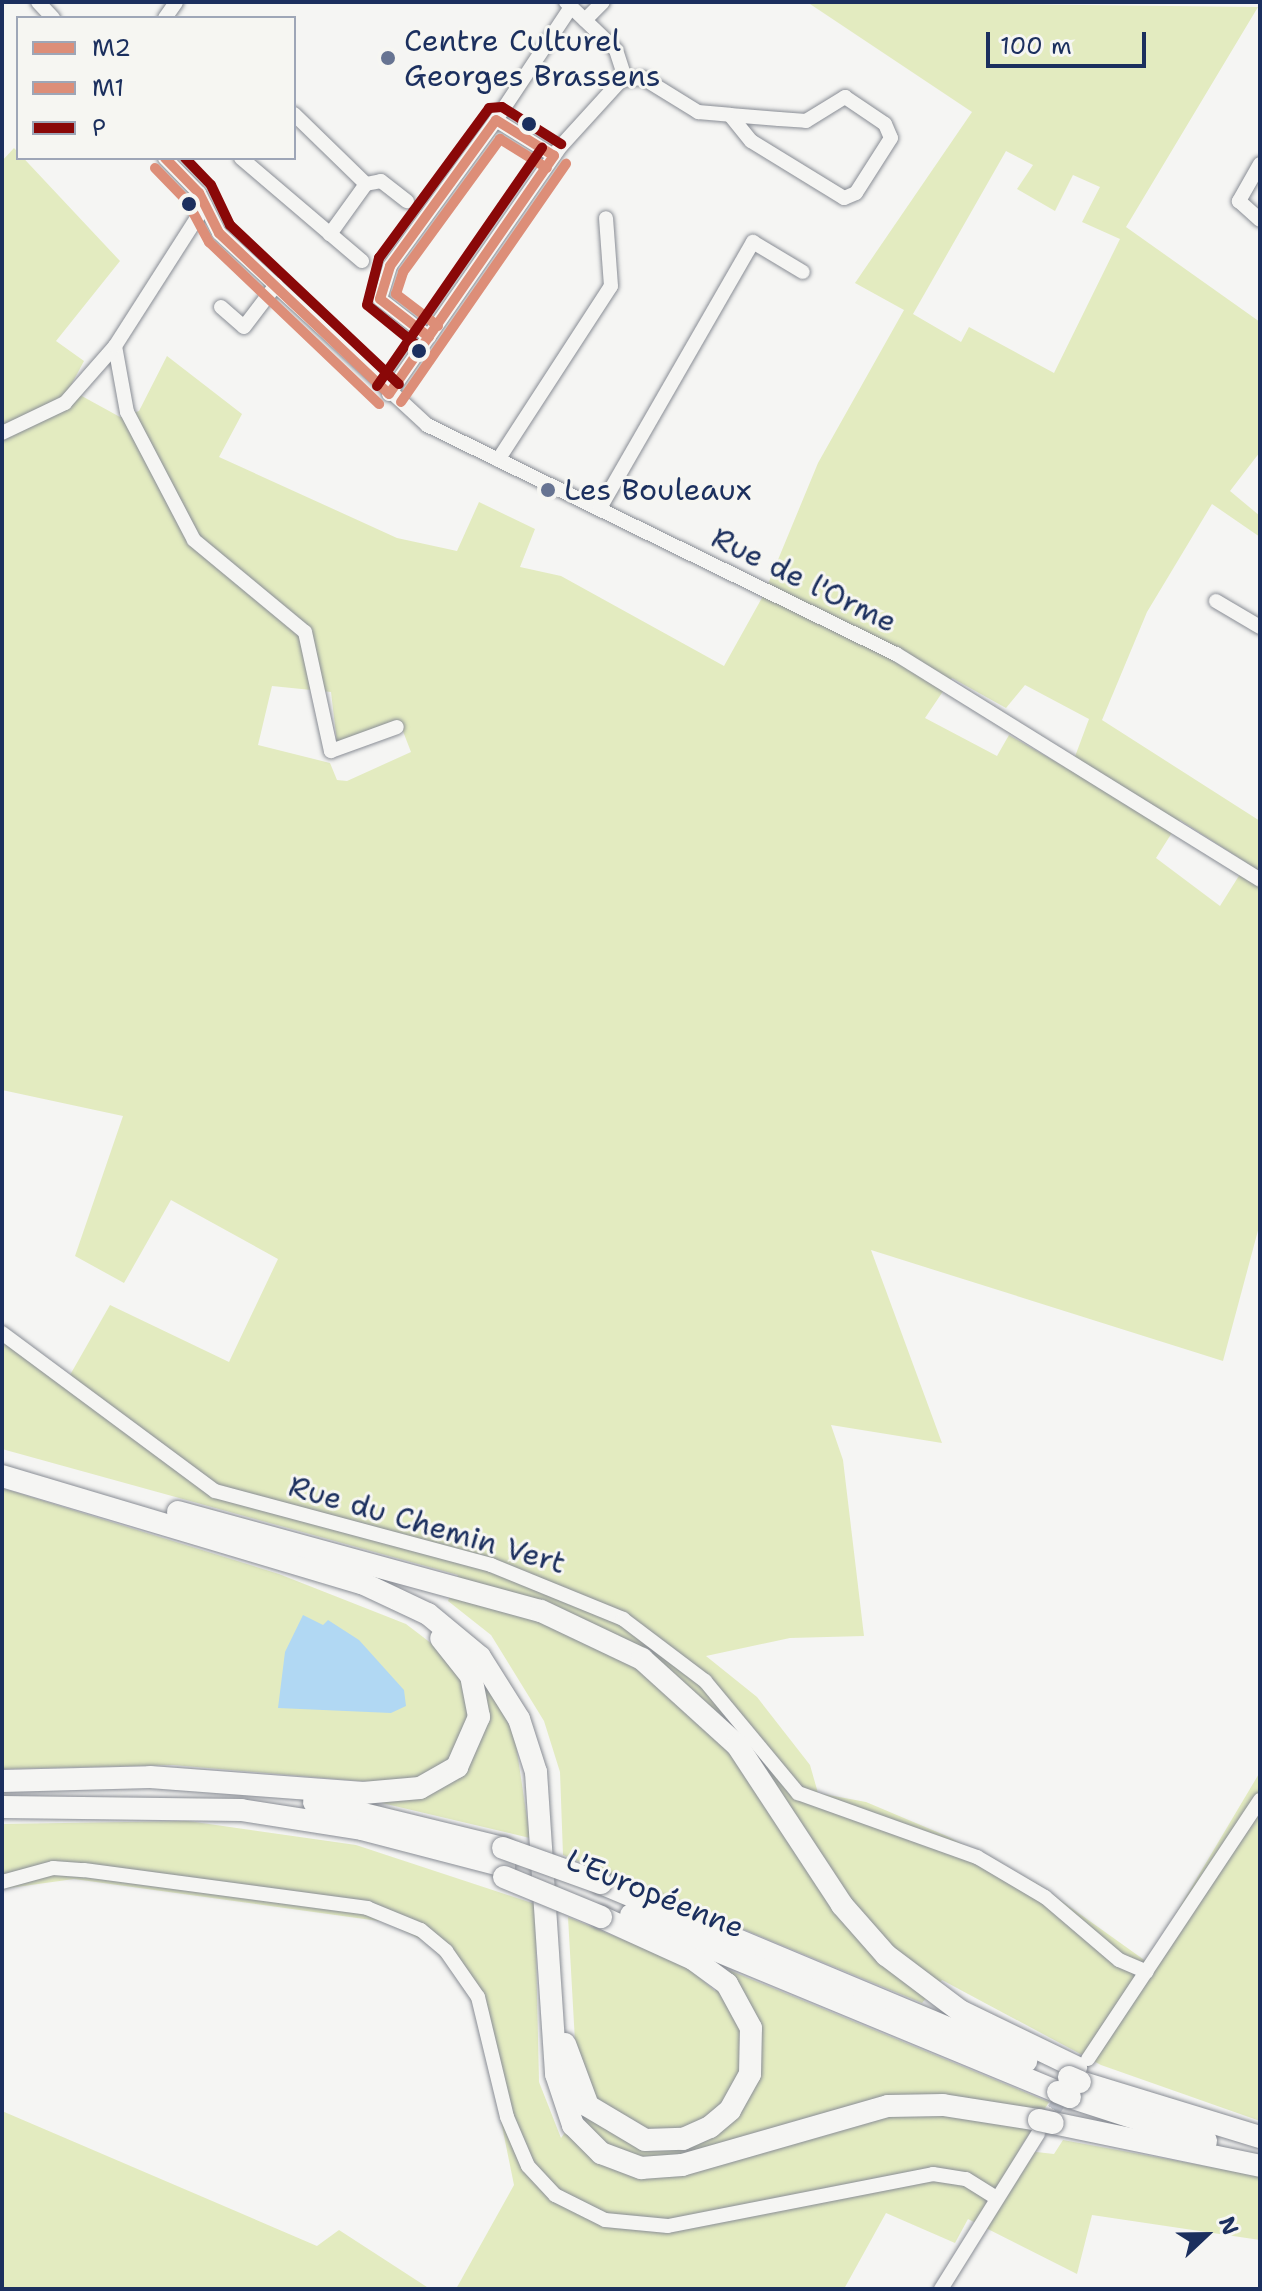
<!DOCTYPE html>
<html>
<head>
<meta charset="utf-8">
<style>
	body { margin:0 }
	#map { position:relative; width:1262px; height:2291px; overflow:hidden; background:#f5f5f3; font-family:"Shantell Sans",sans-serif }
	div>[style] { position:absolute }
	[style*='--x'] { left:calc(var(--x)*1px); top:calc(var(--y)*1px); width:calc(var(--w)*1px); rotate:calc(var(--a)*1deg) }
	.green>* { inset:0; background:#e3ebc0 }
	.water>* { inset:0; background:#b1d8f3 }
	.minor-tunnel>* { height:14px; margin-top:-7px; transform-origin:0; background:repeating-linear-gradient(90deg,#c9cdd5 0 14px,transparent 0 21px) }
	.roads { filter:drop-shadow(0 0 2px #898d95) drop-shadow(0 0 2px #898d95) }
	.minor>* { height:14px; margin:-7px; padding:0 7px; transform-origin:7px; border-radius:7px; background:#f5f5f3 }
	.highway>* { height:22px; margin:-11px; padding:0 11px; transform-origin:11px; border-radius:11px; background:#f5f5f3 }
	.bridges { filter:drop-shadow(0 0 2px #898d95) drop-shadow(0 0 2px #898d95) }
	.highway-bridge>* { height:22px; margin:-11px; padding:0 11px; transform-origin:11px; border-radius:11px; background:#f5f5f3 }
	.bus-1>* { height:10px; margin:-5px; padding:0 5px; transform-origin:5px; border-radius:5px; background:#dd8e78 }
	.bus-2>* { height:10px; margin:-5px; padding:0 5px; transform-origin:5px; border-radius:5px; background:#dd8e78 }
	.bus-3>* { height:10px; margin:-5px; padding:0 5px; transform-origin:5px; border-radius:5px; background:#8a0808 }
	.dots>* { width:22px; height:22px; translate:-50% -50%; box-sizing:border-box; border:4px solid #f6f6f2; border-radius:50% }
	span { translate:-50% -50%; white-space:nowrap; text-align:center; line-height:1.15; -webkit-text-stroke:6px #f6f6f2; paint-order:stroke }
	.poi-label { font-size:30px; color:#1b2f5e }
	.left { translate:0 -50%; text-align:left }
	.street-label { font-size:30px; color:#1b2f5e }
	.frame { position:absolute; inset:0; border:4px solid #1b2f5e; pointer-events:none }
	.legend { position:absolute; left:16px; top:16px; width:280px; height:144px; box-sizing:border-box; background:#f6f6f2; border:2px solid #9ea6b7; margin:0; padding:10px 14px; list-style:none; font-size:24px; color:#1b2f5e }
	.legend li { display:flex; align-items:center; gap:16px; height:40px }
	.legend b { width:40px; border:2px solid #9ea6b7 }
	.north { position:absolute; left:1166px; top:2195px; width:80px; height:80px; -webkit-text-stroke:6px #f6f6f2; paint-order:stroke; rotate:68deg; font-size:22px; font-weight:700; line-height:32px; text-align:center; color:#1b2f5e }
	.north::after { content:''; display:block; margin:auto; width:28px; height:36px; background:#1b2f5e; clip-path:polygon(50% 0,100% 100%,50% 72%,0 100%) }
	.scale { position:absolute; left:986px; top:32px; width:160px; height:36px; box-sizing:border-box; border:4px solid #1b2f5e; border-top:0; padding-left:10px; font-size:24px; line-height:28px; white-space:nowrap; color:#1b2f5e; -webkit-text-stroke:6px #f6f6f2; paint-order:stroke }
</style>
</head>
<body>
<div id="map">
	<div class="green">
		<div style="clip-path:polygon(evenodd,807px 2px,1258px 7px,1126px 227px,1260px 322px,1260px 452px,1230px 491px,1260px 516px,1260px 537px,1212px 504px,1147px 612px,1102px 720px,1260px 821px,1260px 1223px,1223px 1361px,871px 1250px,942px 1443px,831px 1425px,843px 1460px,864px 1636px,790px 1638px,706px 1656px,757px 1697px,810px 1765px,818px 1793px,866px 1802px,949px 1837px,1038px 1884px,1147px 1962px,1260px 1772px,1260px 2121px,1101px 2065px,942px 1980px,922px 2003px,563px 1855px,560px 1772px,544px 1721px,491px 1635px,448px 1601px,458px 1575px,2px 1449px,2px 1326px,70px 1375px,110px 1305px,229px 1362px,278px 1259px,171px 1200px,124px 1283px,75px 1256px,123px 1116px,2px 1090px,2px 161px,14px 148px,120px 261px,56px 341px,84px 361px,69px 389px,120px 417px,139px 411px,167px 356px,242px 414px,219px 457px,397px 538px,457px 551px,479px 502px,535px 529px,520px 567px,561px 576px,724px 666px,763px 596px,818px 463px,904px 310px,855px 283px,972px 112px,807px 2px,1006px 151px,1033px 165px,1017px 189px,1055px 211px,1073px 175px,1100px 187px,1082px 222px,1120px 239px,1054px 373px,969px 327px,961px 342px,913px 314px,1006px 151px,807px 2px,952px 678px,1006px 708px,1025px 685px,1089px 719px,1070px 770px,1009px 735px,997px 756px,925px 718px,952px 678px,807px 2px,272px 686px,331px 692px,337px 743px,399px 721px,411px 752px,347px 781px,337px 780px,330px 763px,258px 745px,272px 686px,807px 2px,1180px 820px,1247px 863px,1220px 906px,1156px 858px,1180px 820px)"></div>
		<div style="clip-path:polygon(2px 1488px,279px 1574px,406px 1624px,440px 1650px,464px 1684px,487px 1687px,500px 1705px,515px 1738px,530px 1838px,382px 1803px,382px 1783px,173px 1765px,2px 1769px)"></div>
		<div style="clip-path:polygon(188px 1821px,356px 1845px,535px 1904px,539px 2082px,561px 2138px,579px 2113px,568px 1917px,685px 1965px,715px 1991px,729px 1970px,1049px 2102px,1019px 2150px,1054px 2154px,1063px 2140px,1260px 2176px,1260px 2240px,1092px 2215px,1077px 2274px,968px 2219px,955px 2243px,886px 2213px,844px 2289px,456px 2289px,514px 2185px,480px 2018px,459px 1976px,428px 1943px,386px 1922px,74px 1879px,2px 1889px,2px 1824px)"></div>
		<div style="clip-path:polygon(2px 2111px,317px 2246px,339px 2230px,430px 2289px,2px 2289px)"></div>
	</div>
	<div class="water">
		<div style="clip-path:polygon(303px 1615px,323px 1625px,328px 1620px,359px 1640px,404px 1690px,406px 1706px,391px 1713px,278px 1708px,285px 1652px)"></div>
	</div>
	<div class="minor-tunnel">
		<div style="--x:1042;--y:2127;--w:47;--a:-55.3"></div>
	</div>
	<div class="roads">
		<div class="minor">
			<div style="--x:38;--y:2;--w:22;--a:47"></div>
			<div style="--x:566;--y:2;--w:69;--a:43.8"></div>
			<div style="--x:616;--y:50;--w:29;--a:72"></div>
			<div style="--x:165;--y:18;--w:19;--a:-55"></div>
			<div style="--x:585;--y:20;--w:25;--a:-45"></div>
			<div style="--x:294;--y:114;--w:100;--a:44.2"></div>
			<div style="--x:366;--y:184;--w:62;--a:125.8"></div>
			<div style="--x:496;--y:120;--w:136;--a:-56.4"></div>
			<div style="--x:165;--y:158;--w:49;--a:45.8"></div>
			<div style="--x:199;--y:193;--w:45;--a:63.4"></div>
			<div style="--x:219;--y:233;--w:283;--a:42.7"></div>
			<div style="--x:427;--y:425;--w:522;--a:26.03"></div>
			<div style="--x:896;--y:654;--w:428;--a:31.8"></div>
			<div style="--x:241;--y:158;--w:159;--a:40.4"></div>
			<div style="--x:1260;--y:164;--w:43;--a:119.6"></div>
			<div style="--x:1239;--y:201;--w:28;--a:42"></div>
			<div style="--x:366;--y:184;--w:15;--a:-11"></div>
			<div style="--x:381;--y:181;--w:33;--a:38"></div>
			<div style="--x:221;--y:307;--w:30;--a:41"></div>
			<div style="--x:244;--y:327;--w:53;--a:-52.7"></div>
			<div style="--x:429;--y:337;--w:62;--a:-142.2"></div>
			<div style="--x:380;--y:299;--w:34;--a:-73"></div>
			<div style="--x:390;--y:266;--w:180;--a:-54"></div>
			<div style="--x:496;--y:120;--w:68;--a:31.8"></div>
			<div style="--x:115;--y:346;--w:67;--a:79.7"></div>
			<div style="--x:127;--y:412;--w:144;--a:62.4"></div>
			<div style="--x:194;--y:540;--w:144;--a:39.7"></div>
			<div style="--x:305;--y:632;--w:122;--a:77.7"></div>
			<div style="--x:331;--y:751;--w:70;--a:-20"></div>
			<div style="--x:389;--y:394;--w:302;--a:-55.3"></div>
			<div style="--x:561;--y:146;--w:89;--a:-47.7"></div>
			<div style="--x:621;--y:80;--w:22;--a:-5"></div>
			<div style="--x:643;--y:78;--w:65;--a:31.7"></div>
			<div style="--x:698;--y:112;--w:32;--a:5"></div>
			<div style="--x:730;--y:115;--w:49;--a:4.7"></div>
			<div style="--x:779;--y:119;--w:27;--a:4"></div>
			<div style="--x:806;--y:121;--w:46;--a:-31.6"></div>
			<div style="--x:845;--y:97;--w:48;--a:34"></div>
			<div style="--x:885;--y:124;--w:15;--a:67"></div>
			<div style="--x:891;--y:138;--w:65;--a:122.5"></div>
			<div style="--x:856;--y:193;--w:13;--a:157"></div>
			<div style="--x:844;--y:198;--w:109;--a:-148.5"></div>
			<div style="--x:751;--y:141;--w:33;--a:-129"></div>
			<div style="--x:2;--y:433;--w:70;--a:-25.5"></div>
			<div style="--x:65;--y:403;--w:76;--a:-48.7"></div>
			<div style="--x:115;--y:346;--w:167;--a:-57.4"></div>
			<div style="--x:498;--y:460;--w:207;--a:-57"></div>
			<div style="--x:611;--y:286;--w:68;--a:-94.2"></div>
			<div style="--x:600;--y:508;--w:307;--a:-60.1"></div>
			<div style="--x:753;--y:242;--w:58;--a:31"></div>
			<div style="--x:1216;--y:601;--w:51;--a:30.6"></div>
			<div style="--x:2;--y:1333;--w:265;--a:36.6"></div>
			<div style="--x:215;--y:1491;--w:286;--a:15"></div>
			<div style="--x:491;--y:1565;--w:143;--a:22.2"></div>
			<div style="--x:623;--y:1619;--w:103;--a:37.1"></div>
			<div style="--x:705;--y:1681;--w:146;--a:50.3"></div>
			<div style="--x:798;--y:1793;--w:190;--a:19.7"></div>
			<div style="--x:977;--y:1857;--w:79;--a:30.5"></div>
			<div style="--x:1045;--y:1897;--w:97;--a:40.4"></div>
			<div style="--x:1119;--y:1960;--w:30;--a:23"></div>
			<div style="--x:2;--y:1882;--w:53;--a:-15.4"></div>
			<div style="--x:53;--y:1868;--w:31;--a:4"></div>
			<div style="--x:84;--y:1870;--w:286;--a:7.6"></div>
			<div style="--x:367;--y:1908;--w:58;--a:22.2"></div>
			<div style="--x:421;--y:1930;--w:33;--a:40"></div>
			<div style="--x:446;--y:1951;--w:56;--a:55.2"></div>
			<div style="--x:478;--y:1997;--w:123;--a:76.4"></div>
			<div style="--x:507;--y:2117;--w:53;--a:66.8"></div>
			<div style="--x:528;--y:2166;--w:40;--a:47"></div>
			<div style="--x:555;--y:2195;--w:56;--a:26.6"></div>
			<div style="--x:605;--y:2220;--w:63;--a:5.4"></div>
			<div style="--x:668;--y:2226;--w:270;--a:-11.1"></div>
			<div style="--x:933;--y:2174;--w:33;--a:9"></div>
			<div style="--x:966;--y:2179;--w:34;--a:32"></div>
			<div style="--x:1088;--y:2059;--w:311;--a:-56.4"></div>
			<div style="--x:941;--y:2289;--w:183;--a:-58"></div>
		</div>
		<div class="highway">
			<div style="--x:2;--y:1476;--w:376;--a:16.6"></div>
			<div style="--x:362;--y:1583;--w:73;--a:25.2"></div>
			<div style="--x:428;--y:1614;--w:67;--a:39.6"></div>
			<div style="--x:480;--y:1657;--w:73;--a:57.8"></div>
			<div style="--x:519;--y:1719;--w:56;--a:72.2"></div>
			<div style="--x:536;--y:1772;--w:303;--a:86.2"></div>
			<div style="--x:556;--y:2074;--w:54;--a:71.6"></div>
			<div style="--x:573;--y:2125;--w:40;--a:45"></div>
			<div style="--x:601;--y:2153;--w:43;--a:20.6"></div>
			<div style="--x:641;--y:2168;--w:41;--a:-4.2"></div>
			<div style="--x:682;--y:2165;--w:214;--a:-16"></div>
			<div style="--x:888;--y:2106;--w:55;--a:-1"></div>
			<div style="--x:943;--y:2105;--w:97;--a:8.9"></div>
			<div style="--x:178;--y:1512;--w:376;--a:15.3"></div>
			<div style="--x:541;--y:1611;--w:112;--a:25.4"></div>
			<div style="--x:642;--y:1659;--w:128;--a:42.2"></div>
			<div style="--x:737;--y:1745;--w:191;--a:56.7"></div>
			<div style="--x:842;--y:1905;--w:67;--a:48.7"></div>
			<div style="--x:886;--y:1955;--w:93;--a:37.1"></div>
			<div style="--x:960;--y:2011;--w:129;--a:25.8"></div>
			<div style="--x:2;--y:1781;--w:148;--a:-1.5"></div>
			<div style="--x:150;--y:1777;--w:214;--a:4.3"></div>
			<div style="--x:363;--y:1793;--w:57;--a:-5"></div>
			<div style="--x:420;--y:1788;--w:43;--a:-29.6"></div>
			<div style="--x:457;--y:1767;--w:55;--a:-66.3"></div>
			<div style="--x:479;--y:1717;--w:42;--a:-101"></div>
			<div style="--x:471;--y:1676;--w:48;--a:-128.3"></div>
			<div style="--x:314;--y:1802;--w:195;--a:13.7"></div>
			<div style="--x:2;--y:1807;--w:239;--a:0.7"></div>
			<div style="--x:241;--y:1810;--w:122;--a:8.9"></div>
			<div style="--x:362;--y:1829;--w:147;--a:14.6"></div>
			<div style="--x:601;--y:1883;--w:461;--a:22.7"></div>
			<div style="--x:631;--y:1915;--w:462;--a:22.5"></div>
			<div style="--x:565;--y:2044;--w:66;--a:69.6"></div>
			<div style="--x:588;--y:2106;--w:66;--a:30.8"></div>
			<div style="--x:645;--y:2140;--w:38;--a:-2"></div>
			<div style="--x:683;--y:2139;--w:30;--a:-24"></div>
			<div style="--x:710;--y:2127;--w:26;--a:-40"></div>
			<div style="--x:730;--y:2110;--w:41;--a:-60.9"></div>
			<div style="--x:750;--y:2074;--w:46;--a:-88.8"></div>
			<div style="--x:751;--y:2028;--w:50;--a:-118.6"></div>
			<div style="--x:727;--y:1984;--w:42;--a:-143.7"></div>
			<div style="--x:693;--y:1959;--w:101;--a:-155.5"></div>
			<div style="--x:1080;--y:2082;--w:188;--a:17"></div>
			<div style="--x:1070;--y:2097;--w:143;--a:17.9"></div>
			<div style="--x:1053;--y:2123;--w:211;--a:11.7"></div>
		</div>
	</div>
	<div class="bridges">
		<div class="highway-bridge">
			<div style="--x:503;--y:1848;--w:104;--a:19.7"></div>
			<div style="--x:504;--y:1877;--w:105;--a:22.4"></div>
			<div style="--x:1069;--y:2077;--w:12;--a:24"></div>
			<div style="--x:1058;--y:2092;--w:13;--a:23"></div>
			<div style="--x:1039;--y:2120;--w:14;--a:12"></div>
		</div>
	</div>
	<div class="bus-1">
		<div style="--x:165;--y:158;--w:49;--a:45.8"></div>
		<div style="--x:199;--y:193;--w:45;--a:63.4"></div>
		<div style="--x:219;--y:233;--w:234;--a:43.4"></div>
		<div style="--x:429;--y:337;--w:62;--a:-142.2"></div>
		<div style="--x:380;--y:299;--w:34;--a:-73"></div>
		<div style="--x:390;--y:266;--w:180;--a:-54"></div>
		<div style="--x:496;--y:120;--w:68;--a:31.8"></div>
		<div style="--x:389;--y:394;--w:290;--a:-55.3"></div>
	</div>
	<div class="bus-2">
		<div style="--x:155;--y:168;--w:46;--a:45.9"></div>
		<div style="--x:187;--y:201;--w:47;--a:61.8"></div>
		<div style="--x:209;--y:242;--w:235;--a:43.6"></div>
		<div style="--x:438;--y:326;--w:53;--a:-142.7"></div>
		<div style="--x:396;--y:294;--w:23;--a:-72"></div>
		<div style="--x:403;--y:272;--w:165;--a:-53.9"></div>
		<div style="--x:500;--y:139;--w:55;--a:31.7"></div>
		<div style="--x:401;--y:402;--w:290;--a:-55.3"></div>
	</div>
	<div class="bus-3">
		<div style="--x:185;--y:158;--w:37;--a:46"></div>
		<div style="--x:211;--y:185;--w:44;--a:64.6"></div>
		<div style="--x:230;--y:225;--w:232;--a:43.3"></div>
		<div style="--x:420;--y:348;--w:68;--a:-140.9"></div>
		<div style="--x:367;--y:305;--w:49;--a:-75.7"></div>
		<div style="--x:379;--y:258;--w:186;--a:-53.7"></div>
		<div style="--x:489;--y:108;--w:13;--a:-4"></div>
		<div style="--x:502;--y:107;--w:70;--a:32.1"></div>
		<div style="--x:377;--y:386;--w:290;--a:-55.3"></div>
	</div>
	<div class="dots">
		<div style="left:388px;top:58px;background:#677492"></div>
		<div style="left:529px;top:124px;background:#1b2f5e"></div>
		<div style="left:189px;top:204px;background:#1b2f5e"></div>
		<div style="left:419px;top:351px;background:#1b2f5e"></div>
		<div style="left:548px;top:490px;background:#677492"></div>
	</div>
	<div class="poi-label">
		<span class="left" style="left:404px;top:58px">Centre Culturel<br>Georges Brassens</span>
		<span class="left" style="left:564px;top:490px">Les Bouleaux</span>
	</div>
	<div class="street-label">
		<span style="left:804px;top:580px;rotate:26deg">Rue de l'Orme</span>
		<span style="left:427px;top:1525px;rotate:16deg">Rue du Chemin Vert</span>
		<span style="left:655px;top:1894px;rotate:22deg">L'Européenne</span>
	</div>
	<div class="frame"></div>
	<ul class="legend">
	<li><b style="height:10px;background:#dd8e78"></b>M2</li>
	<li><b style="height:10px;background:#dd8e78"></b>M1</li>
	<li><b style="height:10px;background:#8a0808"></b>P</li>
	</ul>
	<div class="north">N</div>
	<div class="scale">100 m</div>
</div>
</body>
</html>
